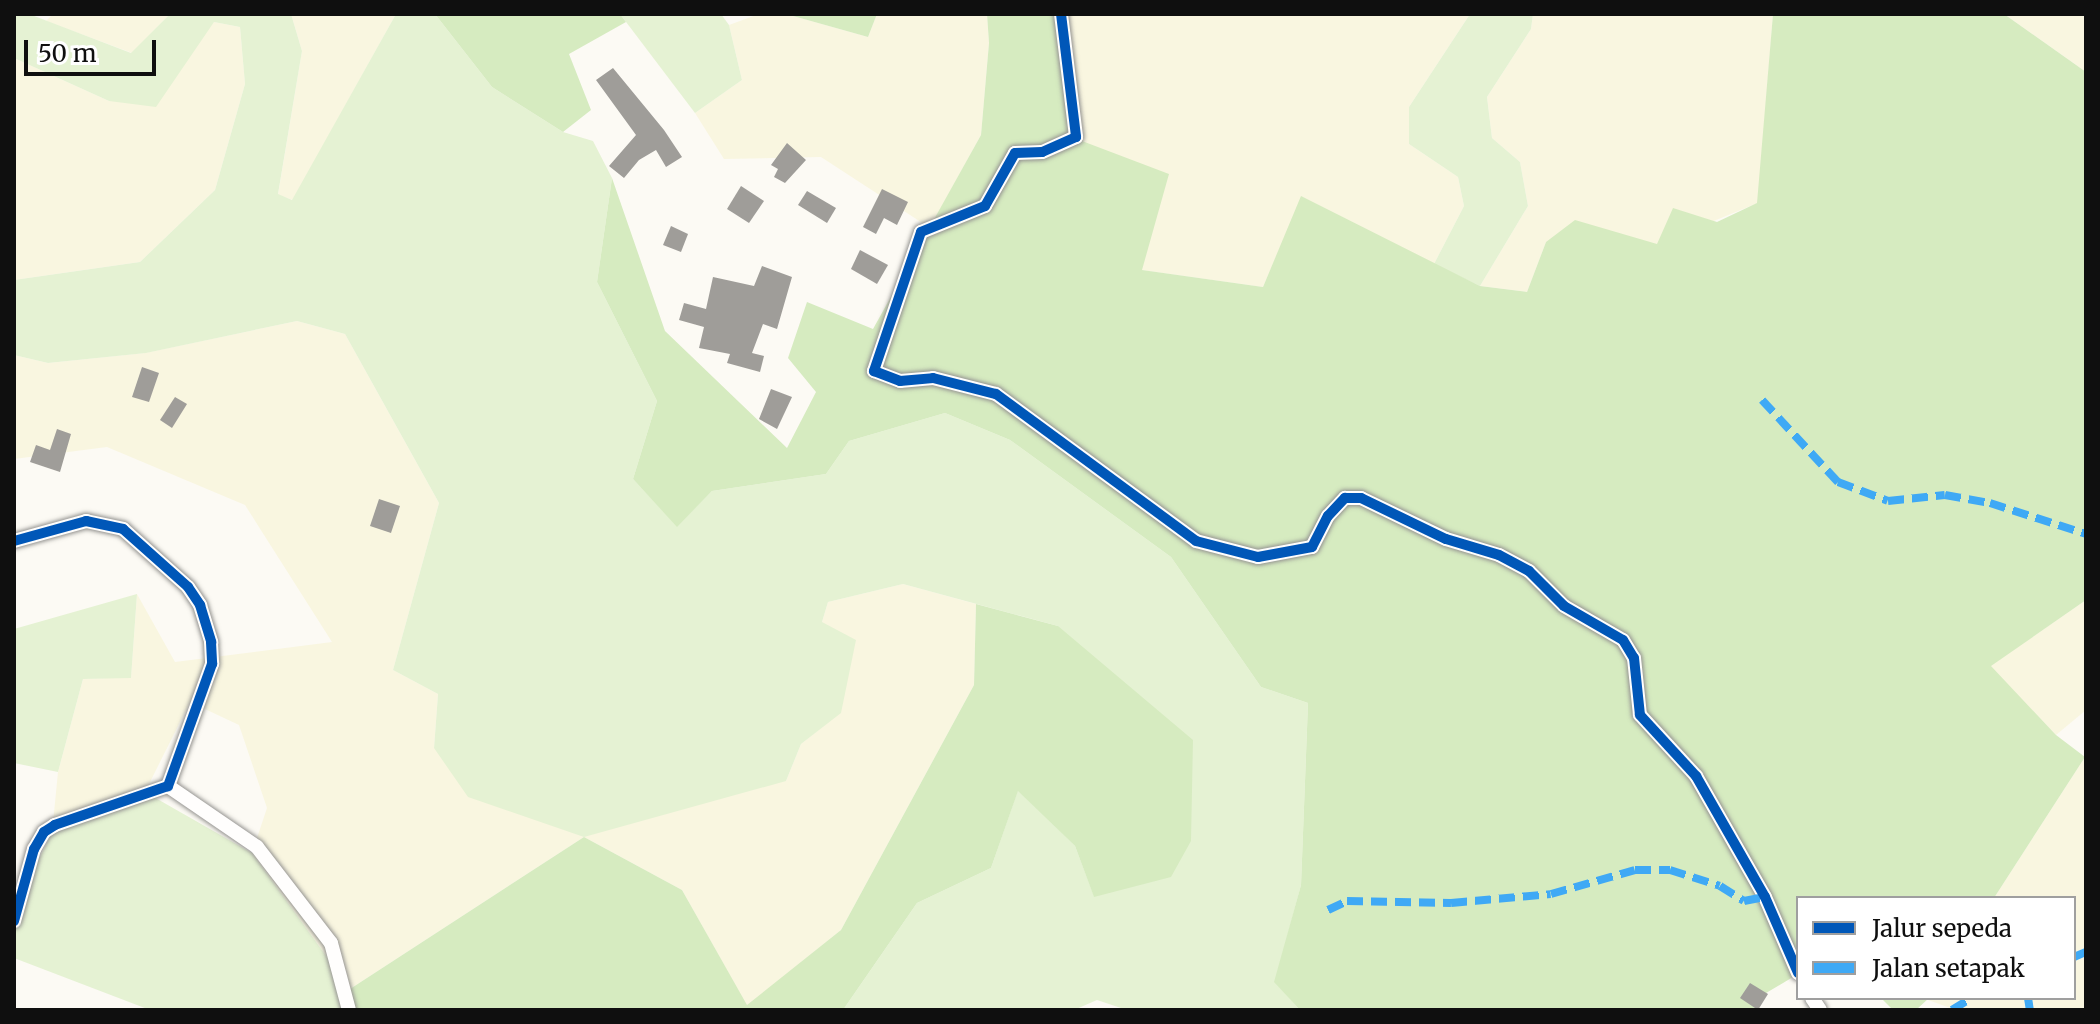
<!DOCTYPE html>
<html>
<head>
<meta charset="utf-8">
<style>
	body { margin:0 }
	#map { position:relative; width:2100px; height:1024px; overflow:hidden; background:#fcfaf4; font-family:Merriweather,serif }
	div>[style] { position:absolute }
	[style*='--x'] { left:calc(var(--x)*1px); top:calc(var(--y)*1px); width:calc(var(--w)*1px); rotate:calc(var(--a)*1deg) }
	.farmland>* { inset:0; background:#f9f6e0 }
	.green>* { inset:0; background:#e5f2d3 }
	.forest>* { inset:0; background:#d6ebc0 }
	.building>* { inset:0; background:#9f9d99 }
	.roads { filter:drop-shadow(0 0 2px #969592) drop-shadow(0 0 2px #969592) }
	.street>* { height:14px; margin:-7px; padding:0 7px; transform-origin:7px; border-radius:7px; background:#fffefd }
	.quiet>* { height:8px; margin-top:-4px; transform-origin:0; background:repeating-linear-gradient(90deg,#3fa9f5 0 16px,transparent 0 24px) }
	.cycleway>* { height:10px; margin:-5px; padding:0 5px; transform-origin:5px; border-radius:5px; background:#0057b8 }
	span { translate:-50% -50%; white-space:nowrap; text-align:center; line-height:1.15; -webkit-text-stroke:8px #fff; paint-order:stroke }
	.frame { position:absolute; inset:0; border:16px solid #0f0f0f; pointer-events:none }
	.legend { position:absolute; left:1796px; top:896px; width:280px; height:104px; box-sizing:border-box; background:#fff; border:2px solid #9f9f9f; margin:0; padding:10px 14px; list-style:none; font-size:24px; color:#0f0f0f }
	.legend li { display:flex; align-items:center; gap:16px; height:40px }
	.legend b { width:40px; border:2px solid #9f9f9f }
	.scale { position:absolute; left:24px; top:40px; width:132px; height:36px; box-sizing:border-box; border:4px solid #0f0f0f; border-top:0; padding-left:10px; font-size:24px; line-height:28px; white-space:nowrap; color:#0f0f0f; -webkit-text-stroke:6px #fff; paint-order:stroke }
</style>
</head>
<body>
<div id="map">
	<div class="farmland">
		<div style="clip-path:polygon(53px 14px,170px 14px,132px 53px,46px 21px)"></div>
		<div style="clip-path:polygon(291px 14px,396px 14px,293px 200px,278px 195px,302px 51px)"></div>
		<div style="clip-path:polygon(759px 14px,786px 14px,868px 37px,877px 14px,987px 14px,989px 43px,981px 135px,930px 228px,821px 157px,724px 159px,695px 113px,742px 80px,729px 25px)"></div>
		<div style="clip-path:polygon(1068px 14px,1470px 14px,1409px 107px,1409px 144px,1458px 177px,1464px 206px,1434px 264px,1302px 197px,1263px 287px,1141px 270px,1082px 141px)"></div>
		<div style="clip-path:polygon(1533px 14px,1773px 14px,1758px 203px,1657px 244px,1546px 242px,1527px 292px,1480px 286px,1528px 206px,1520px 162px,1492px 138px,1487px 97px,1531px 29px)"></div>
		<div style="clip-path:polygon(2004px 14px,2086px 14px,2086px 72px)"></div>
		<div style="clip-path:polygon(214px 22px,240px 27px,245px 84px,215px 190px,140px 262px,14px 280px,14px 58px,109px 101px)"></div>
		<div style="clip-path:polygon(297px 321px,345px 334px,439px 503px,393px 670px,438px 694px,434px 748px,786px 781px,801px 744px,841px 712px,822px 622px,828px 602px,903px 584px,976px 604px,974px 685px,841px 930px,747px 1006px,682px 890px,584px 837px,350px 989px,252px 853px,267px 808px,239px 725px,190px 702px,145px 792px,52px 833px,58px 772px,83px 679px,131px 677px,137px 594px,175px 662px,332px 642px,245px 505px,107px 447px,14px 459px,14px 355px,48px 363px,145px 353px)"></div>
		<div style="clip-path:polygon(2086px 600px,2086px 710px,2056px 735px,1990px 666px)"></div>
		<div style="clip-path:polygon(2085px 757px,2086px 1010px,1956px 1010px,1928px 1000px,2074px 998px,2074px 898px,1994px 898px)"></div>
	</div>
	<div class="green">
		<div style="clip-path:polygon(14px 14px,29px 14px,131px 53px,170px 14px,291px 14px,302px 51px,278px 194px,292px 200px,396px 14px,435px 14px,492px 87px,563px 132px,593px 141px,612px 178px,597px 282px,657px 401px,633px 479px,677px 526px,712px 491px,826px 474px,849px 441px,945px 413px,1010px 440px,1171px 557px,1261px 687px,1308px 703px,1301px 885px,1275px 982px,1300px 1010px,1127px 1010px,1097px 1000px,1074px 1010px,843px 1010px,917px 903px,991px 868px,1018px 790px,1075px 846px,1094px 896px,1058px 626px,903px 584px,828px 602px,822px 622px,856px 640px,841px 713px,801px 744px,786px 781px,584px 837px,468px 797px,434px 748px,438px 694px,393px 670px,439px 503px,345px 334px,297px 321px,146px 353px,48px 363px,14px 355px,14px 280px,140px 262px,215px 190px,245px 84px,240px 27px,214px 22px,156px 107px,109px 101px,14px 58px)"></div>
		<div style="clip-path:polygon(620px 14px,721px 14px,729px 25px,742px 80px,695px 113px)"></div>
		<div style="clip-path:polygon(1470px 14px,1533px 14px,1531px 29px,1487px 97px,1492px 138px,1520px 162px,1528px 206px,1480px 286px,1434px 264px,1464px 206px,1458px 177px,1409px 144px,1409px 107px)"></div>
		<div style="clip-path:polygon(137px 594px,131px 678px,83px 679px,58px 772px,14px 763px,14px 629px)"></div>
		<div style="clip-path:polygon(145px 792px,252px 853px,350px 989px,351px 1010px,150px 1010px,14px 958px,14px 908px,52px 833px)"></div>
	</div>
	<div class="forest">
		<div style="clip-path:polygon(435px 14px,620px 14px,626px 22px,569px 54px,591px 110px,563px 132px,492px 87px)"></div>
		<div style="clip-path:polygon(786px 14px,877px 14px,868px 37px)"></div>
		<div style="clip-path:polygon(987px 14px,1068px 14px,1082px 141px,1169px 174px,1142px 270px,1263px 287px,1301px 196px,1480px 286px,1527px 292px,1546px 242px,1575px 220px,1657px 244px,1673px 208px,1717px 222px,1757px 203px,1773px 14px,2004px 14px,2086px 72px,2086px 600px,1991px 666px,2056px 735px,2085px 757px,1994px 898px,1798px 898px,1798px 974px,1761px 996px,1755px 1010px,1300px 1010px,1274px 982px,1301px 885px,1308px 703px,1261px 687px,1171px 557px,1010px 440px,945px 413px,849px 441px,826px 474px,712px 491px,677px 527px,633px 479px,657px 401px,597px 282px,612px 178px,665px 331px,787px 448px,816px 392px,788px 358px,807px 302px,873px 329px,981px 135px,989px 43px)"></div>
		<div style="clip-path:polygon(976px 604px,1058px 626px,1193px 740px,1191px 841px,1171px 877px,1094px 897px,1075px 846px,1018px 791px,991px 868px,917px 903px,843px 1010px,351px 1010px,350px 989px,584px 837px,682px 890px,747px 1005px,841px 930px,974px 685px)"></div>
		<div style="clip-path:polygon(1881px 998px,1929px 998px,1916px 1010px,1893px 1010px)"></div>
	</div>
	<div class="building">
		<div style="clip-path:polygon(613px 68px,664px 130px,682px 157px,666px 167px,656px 150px,639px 160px,624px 178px,609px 166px,636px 135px,596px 80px)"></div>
		<div style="clip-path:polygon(787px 143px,806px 160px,785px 183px,774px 177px,778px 169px,771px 165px)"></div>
		<div style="clip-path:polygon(741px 186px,764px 201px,749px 223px,727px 209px)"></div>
		<div style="clip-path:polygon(882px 189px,908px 202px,897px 225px,884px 218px,876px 234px,863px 227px)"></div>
		<div style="clip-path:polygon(807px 191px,836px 208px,827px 223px,798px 205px)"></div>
		<div style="clip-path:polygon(671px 226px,688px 234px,681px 252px,663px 245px)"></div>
		<div style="clip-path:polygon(860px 250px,888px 265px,877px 284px,851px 269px)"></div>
		<div style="clip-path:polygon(762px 266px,792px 277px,777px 329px,763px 324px,752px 353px,764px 356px,760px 372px,727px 363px,730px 354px,699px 348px,704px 327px,679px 320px,684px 303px,706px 309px,713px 277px,754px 286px)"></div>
		<div style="clip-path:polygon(142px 367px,159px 373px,149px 402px,132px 397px)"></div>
		<div style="clip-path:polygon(771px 389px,792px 397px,777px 429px,759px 419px)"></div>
		<div style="clip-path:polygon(175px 397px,187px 404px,172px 428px,160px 420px)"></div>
		<div style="clip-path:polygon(57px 429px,71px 434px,60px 472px,30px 462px,36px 445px,50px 450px)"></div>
		<div style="clip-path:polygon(379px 499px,400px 506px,391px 533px,370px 526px)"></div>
		<div style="clip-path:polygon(1750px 983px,1768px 994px,1758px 1010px,1740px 998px)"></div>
	</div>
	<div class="roads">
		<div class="street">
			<div style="--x:1061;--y:14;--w:124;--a:83"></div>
			<div style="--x:1076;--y:137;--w:37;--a:156"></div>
			<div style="--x:1042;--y:152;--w:27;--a:178"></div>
			<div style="--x:1015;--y:153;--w:61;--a:119.5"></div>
			<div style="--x:985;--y:206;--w:69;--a:157.9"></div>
			<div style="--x:921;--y:232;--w:147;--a:108.7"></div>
			<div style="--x:874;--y:371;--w:28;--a:21"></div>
			<div style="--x:900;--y:381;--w:33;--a:-5"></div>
			<div style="--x:933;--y:378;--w:65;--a:14.3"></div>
			<div style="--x:996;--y:394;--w:248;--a:36.3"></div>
			<div style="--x:1196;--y:541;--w:64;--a:14.5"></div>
			<div style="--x:1258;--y:557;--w:55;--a:-10.5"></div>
			<div style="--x:1312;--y:547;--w:35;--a:-63"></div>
			<div style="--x:1328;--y:516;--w:25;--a:-47"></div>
			<div style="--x:1345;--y:498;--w:16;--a:0"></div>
			<div style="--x:1361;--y:498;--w:94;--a:25.8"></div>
			<div style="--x:1446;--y:539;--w:55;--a:16.8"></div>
			<div style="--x:1499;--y:555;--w:34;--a:28"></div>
			<div style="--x:1529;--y:571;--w:49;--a:45"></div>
			<div style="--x:1564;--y:606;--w:68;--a:30"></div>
			<div style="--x:1623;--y:640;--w:21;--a:59"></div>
			<div style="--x:1634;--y:658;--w:57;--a:84"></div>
			<div style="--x:1640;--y:715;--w:83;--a:47.4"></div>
			<div style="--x:1696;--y:776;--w:139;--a:60.3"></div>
			<div style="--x:1765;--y:897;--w:83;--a:66.5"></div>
			<div style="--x:14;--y:541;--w:75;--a:-15.5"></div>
			<div style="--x:86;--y:521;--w:38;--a:12"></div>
			<div style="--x:123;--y:529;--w:87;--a:41.7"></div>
			<div style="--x:188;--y:587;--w:22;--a:56"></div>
			<div style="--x:200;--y:605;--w:39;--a:73"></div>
			<div style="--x:211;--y:642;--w:22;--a:87"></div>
			<div style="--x:212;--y:664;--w:130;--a:109.8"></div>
			<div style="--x:168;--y:786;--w:120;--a:161"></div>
			<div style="--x:55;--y:825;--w:13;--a:148"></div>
			<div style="--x:44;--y:832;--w:20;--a:120"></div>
			<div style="--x:34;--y:849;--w:75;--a:105.5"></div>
			<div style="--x:168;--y:786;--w:108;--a:34.4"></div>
			<div style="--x:257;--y:847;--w:121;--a:52.4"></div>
			<div style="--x:331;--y:943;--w:69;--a:75"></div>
			<div style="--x:1812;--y:998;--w:14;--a:56"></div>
		</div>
	</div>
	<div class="quiet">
		<div style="--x:1762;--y:400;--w:112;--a:47.2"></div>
		<div style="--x:1838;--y:482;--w:53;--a:20.8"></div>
		<div style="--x:1888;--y:501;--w:57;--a:-6"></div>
		<div style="--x:1945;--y:495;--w:46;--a:10.1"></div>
		<div style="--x:1990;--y:503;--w:101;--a:17.9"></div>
		<div style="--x:1328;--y:910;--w:21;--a:-25"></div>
		<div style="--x:1347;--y:901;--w:104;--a:1.1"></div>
		<div style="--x:1451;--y:903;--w:100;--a:-5.1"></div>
		<div style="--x:1551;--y:894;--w:87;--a:-15.9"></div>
		<div style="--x:1635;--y:870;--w:35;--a:0"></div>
		<div style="--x:1670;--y:870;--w:52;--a:17.7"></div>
		<div style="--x:1720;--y:886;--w:28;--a:32"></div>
		<div style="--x:1744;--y:901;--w:21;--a:-11"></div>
		<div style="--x:2074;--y:957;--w:13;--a:-23"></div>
		<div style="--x:2028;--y:998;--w:12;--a:81"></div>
		<div style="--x:1952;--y:1010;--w:22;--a:-32"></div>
	</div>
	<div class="cycleway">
		<div style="--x:1061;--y:14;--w:124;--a:83"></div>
		<div style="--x:1076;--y:137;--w:37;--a:156"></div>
		<div style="--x:1042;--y:152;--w:27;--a:178"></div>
		<div style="--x:1015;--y:153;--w:61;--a:119.5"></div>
		<div style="--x:985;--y:206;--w:69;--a:157.9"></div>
		<div style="--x:921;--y:232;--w:147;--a:108.7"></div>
		<div style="--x:874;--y:371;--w:28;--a:21"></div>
		<div style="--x:900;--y:381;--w:33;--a:-5"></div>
		<div style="--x:933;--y:378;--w:65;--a:14.3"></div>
		<div style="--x:996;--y:394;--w:248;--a:36.3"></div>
		<div style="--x:1196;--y:541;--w:64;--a:14.5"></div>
		<div style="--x:1258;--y:557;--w:55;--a:-10.5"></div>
		<div style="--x:1312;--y:547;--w:35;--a:-63"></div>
		<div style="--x:1328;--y:516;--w:25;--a:-47"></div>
		<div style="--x:1345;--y:498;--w:16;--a:0"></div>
		<div style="--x:1361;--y:498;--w:94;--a:25.8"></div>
		<div style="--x:1446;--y:539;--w:55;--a:16.8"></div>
		<div style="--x:1499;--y:555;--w:34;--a:28"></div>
		<div style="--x:1529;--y:571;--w:49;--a:45"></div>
		<div style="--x:1564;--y:606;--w:68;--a:30"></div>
		<div style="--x:1623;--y:640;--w:21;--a:59"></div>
		<div style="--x:1634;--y:658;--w:57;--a:84"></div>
		<div style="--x:1640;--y:715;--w:83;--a:47.4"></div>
		<div style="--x:1696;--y:776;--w:139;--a:60.3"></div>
		<div style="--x:1765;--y:897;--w:83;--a:66.5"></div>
		<div style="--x:14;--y:541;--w:75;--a:-15.5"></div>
		<div style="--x:86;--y:521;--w:38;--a:12"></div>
		<div style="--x:123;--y:529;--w:87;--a:41.7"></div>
		<div style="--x:188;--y:587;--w:22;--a:56"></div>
		<div style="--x:200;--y:605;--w:39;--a:73"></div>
		<div style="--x:211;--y:642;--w:22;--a:87"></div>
		<div style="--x:212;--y:664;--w:130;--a:109.8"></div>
		<div style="--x:168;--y:786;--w:120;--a:161"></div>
		<div style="--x:55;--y:825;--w:13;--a:148"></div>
		<div style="--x:44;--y:832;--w:20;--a:120"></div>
		<div style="--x:34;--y:849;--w:75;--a:105.5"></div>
	</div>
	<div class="frame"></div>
	<ul class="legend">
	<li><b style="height:10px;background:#0057b8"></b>Jalur sepeda</li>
	<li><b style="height:10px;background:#3fa9f5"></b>Jalan setapak</li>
	</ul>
	<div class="scale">50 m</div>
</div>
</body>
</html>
